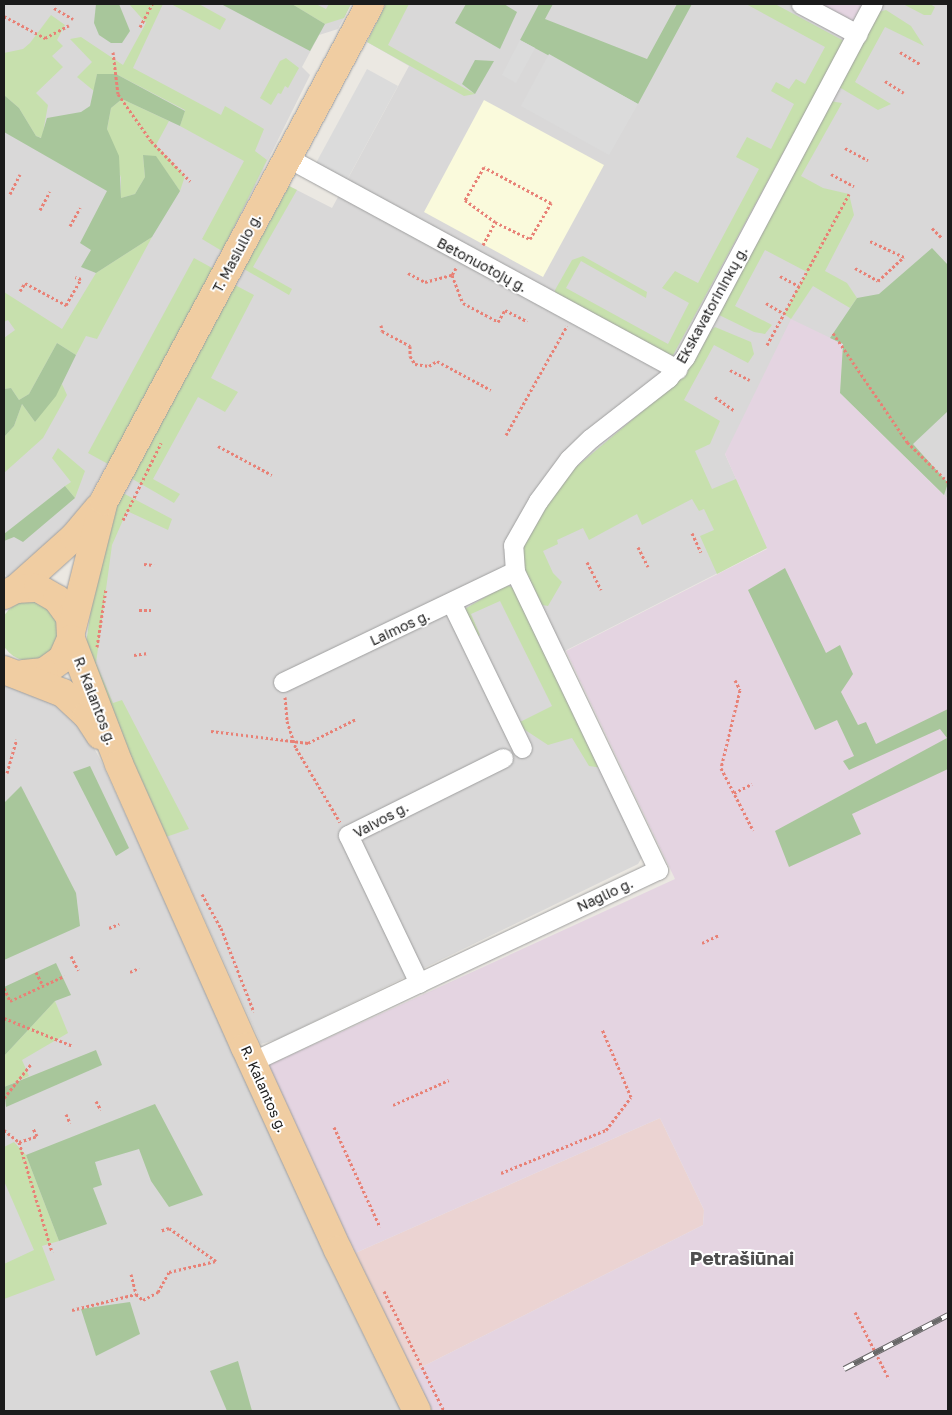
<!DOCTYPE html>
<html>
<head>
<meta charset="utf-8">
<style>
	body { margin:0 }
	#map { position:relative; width:952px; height:1415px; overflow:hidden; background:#ebe8e2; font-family:"Golos Text",sans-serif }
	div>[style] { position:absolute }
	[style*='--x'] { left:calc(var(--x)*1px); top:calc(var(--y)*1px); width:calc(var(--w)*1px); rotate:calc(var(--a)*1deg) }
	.residential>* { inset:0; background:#d9d8d8 }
	.commercial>* { inset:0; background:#ebd3d2 }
	.industrial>* { inset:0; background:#e4d4e1 }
	.education>* { inset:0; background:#fafadc }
	.grass>* { inset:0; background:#c7e0ad }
	.round { border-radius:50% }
	.forest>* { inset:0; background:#a8c69b }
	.parking>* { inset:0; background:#dbdbdb }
	.path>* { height:3px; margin-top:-1.5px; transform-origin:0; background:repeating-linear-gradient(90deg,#e88176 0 2.5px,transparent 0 5px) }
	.roads { filter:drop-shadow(0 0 1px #9f9f9f) drop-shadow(0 0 1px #9f9f9f) }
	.street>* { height:19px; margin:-9.5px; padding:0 9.5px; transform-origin:9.5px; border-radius:9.5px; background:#fff }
	.primary>* { height:28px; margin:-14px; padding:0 14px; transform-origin:14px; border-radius:14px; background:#f0cda2 }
	.rail>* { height:5.5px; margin-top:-2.75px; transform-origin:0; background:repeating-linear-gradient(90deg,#fff 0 11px,#696969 0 22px); box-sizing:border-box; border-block:1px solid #696969 }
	span { translate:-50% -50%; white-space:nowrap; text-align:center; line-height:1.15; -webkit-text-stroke:4px #fff; paint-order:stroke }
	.street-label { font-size:14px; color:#1b1b1b }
	.district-label { font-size:19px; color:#4e4e4e; font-weight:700 }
	.frame { position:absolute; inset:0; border:5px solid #1b1b1b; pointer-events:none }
</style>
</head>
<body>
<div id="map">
	<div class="residential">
		<div style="clip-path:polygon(4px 4px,351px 4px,338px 29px,319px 35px,302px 67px,310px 75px,214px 269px,82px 510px,10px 579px,4px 574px)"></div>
		<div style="clip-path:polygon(386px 4px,821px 4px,853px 20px,862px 4px,948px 4px,948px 499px,840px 393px,843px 344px,725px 454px,767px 548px,549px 659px,642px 857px,638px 864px,278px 1039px,261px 1044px,89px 663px,108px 515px,289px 186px,332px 208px,409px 66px,367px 42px)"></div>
		<div style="clip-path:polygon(4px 680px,51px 698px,82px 726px,101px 761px,361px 1330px,402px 1411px,4px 1411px)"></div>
	</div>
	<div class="commercial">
		<div style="clip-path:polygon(660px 1118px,704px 1210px,703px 1225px,412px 1372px,353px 1254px)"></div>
	</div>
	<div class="industrial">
		<div style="clip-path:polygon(821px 4px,862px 4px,853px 21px)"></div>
		<div style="clip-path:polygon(791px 319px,843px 344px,840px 393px,948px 499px,948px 1411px,432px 1411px,412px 1372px,703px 1225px,704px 1210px,660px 1118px,353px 1254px,267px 1066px,675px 879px,566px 651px,767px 549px,725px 454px)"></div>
	</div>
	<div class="education">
		<div style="clip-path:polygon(484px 100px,604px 165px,543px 277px,424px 212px)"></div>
	</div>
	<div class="grass">
		<div style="clip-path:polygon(129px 4px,163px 4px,133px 68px,221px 115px,225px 106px,264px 129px,255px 151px,267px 160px,222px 251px,202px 239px,244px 161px,180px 126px,185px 110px,116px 74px,97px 74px,94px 91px,77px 77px,92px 62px,70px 39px,81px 37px,123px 65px,146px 23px)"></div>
		<div style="clip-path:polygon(171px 4px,199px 4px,226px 19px,220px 30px)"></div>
		<div style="clip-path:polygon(292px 4px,316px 4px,326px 9px,329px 4px,351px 4px,344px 18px,325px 24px)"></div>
		<div style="clip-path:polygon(386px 4px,409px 4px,388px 45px,475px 94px,464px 96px,367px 42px)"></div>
		<div style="clip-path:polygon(746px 4px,775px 4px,844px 41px,672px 357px,555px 293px,555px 290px,572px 260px,583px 256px,647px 292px,646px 298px,581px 261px,566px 288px,668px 344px,689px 303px,662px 288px,675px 271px,698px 283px,759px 169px,736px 157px,747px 137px,771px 149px,794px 104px,771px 91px,776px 82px,789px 89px,796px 79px,805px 84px,825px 47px)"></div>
		<div style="clip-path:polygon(903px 4px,930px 4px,935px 7px,931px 15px,924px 15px)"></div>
		<div style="clip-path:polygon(886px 10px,911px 26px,924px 46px,885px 27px,855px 82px,891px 104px,878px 110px,839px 87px,878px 12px)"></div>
		<div style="clip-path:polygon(51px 15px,65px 25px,57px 40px,63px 46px,52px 56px,63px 67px,36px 93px,48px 105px,42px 138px,36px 136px,19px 108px,4px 95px,4px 53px,23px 49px,30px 43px)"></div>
		<div style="clip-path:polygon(286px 58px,299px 68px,288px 88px,285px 86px,281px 94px,278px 93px,271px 105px,260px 98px,280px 61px)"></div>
		<div style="clip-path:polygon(122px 99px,169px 121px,156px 145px,185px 176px,180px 191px,156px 157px,143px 155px,145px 177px,135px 194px,121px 198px,121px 178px,107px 129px,111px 108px)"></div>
		<div style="clip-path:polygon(830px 101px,842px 103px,801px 176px,823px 188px,849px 194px,854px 215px,825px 271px,847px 283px,857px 298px,850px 308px,813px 286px,791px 319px,784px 314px,807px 272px,765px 250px,735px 306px,772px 325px,765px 334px,754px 332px,719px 315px)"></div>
		<div style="clip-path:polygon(289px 186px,297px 190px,253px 267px,292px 289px,289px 295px,244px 269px)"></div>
		<div style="clip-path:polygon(152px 237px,97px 339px,86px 336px,76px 355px,57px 343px,29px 394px,19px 400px,11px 388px,4px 389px,4px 338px,15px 330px,8px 320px,4px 322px,4px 292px,62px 329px,96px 273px)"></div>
		<div style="clip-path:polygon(194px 258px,214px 269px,108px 464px,88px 453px)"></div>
		<div style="clip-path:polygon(235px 285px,254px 295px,211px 378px,238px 392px,225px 412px,198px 397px,153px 479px,180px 494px,174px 503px,129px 477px)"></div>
		<div style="clip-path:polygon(715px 327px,751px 342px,754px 354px,748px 363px,714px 345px,684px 400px,720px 421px,710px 444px,695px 451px,712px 489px,736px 479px,767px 548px,717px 574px,700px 536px,714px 530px,704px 509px,699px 511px,692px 499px,642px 525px,637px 514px,589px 540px,583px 528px,557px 540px,558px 544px,543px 551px,553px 573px,562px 582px,548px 606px,542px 605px,522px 565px,520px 552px,526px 534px,568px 474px,684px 376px,708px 333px)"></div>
		<div style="clip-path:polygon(62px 384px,67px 395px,43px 438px,4px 473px,4px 437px,14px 426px,22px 404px,35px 422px)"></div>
		<div style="clip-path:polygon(58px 448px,85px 471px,75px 498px,65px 486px,71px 482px,52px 458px)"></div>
		<div style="clip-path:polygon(121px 492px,172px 519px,168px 530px,127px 511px,112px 545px,96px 663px,113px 703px,122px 700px,189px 829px,166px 837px,96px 683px,86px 643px,101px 542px)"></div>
		<div style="clip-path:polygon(506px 585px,514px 588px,603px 768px,589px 766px,572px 738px,548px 745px,516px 724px,552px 706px,500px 601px,471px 614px,480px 635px,474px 639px,463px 610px)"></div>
		<div class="round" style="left:0;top:601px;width:60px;height:60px"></div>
		<div style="clip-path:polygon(55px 1001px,68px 1033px,22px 1060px,29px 1076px,4px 1087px,4px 1056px)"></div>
		<div style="clip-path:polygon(14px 1142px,26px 1155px,59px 1241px,42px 1246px,55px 1280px,4px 1299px,4px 1264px,34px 1250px,4px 1181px,4px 1147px)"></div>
	</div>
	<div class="forest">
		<div style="clip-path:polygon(96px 4px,119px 4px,130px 31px,122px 43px,111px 43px,99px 35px,94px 23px)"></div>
		<div style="clip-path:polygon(221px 4px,292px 4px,325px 24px,310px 51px)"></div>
		<div style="clip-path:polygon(466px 4px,504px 4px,517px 12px,500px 49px,455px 23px)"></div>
		<div style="clip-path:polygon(539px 4px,553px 4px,545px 19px,647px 59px,677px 4px,692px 4px,638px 104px,520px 40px)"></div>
		<div style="clip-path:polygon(475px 60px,494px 61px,475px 94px,462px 84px)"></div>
		<div style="clip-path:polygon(97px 74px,116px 74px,185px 111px,180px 126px,122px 99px,111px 108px,107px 129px,119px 156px,121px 198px,135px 194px,145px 177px,143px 155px,156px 156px,180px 191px,152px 237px,96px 273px,81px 267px,91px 250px,80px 243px,107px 191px,4px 132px,4px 95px,19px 108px,36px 136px,41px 138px,47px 118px,81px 112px,90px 106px)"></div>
		<div style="clip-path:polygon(932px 248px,948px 265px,948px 411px,913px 444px,948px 483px,944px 495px,840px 393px,843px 344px,830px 338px,857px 298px,879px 294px)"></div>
		<div style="clip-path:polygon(57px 343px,76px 355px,56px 396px,35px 422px,22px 404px,14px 426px,4px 437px,4px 389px,11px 388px,19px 400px,29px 394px)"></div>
		<div style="clip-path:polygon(65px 486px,75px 498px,23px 542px,14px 537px,4px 541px,4px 534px)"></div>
		<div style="clip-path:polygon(785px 568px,826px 653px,840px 645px,853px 674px,841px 692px,858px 725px,866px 722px,876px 744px,948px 709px,948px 769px,852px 814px,861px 834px,789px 867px,775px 831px,947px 738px,940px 729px,849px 770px,843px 761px,854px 756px,837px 720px,815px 730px,748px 590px)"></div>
		<div style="clip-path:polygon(90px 766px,129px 848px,116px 856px,73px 772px)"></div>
		<div style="clip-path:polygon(21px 786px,76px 893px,80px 926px,4px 960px,4px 803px)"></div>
		<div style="clip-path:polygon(56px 963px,71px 995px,55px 1001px,4px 1056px,4px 987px)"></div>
		<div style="clip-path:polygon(96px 1050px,102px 1065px,6px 1107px,4px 1087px)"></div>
		<div style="clip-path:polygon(155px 1104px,203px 1195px,169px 1207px,151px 1181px,139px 1149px,95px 1162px,102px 1185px,93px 1188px,107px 1224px,59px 1241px,26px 1155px)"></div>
		<div style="clip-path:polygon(130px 1302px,140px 1334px,96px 1356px,81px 1309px)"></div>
		<div style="clip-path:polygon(238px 1361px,252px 1411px,227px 1411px,210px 1371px)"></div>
	</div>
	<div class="parking">
		<div style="clip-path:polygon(520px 40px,535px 48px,516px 83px,502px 75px)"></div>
		<div style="clip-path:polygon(549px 54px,638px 104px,609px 155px,521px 106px)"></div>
		<div style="clip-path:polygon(367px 69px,398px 86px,347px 180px,316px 163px)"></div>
	</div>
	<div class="path">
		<div style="--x:54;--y:8;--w:22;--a:30"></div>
		<div style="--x:4;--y:16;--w:47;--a:28.2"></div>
		<div style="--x:45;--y:38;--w:27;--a:-28"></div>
		<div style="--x:140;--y:27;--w:26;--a:-62"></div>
		<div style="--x:113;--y:52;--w:42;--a:83.2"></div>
		<div style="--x:118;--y:94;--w:57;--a:54.9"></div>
		<div style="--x:151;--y:141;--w:56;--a:45.7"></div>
		<div style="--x:900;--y:52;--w:23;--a:31"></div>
		<div style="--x:885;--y:81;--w:22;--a:32"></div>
		<div style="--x:845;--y:148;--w:26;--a:28"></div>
		<div style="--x:831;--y:174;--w:26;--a:28"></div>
		<div style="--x:10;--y:194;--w:22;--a:-63"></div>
		<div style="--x:40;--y:210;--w:21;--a:-62"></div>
		<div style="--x:70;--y:226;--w:21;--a:-61"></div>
		<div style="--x:932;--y:228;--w:14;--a:45"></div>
		<div style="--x:483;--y:245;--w:26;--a:-62"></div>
		<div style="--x:495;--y:222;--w:39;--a:26"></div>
		<div style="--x:530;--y:239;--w:42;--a:-59.7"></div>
		<div style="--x:551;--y:203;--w:76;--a:-151.8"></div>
		<div style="--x:484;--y:167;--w:38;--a:120"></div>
		<div style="--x:465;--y:200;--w:37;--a:36"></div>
		<div style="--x:456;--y:268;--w:8;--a:120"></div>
		<div style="--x:452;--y:275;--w:30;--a:69"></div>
		<div style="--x:463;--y:303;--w:40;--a:28"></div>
		<div style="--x:498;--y:322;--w:14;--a:-60"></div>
		<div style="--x:505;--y:310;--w:25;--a:27"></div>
		<div style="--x:855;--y:268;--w:26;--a:29"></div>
		<div style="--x:878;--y:281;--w:35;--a:-43"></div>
		<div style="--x:904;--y:257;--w:38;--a:-155"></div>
		<div style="--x:408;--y:273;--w:19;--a:28"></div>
		<div style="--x:425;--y:282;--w:28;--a:-15"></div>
		<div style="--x:780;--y:276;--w:21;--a:28"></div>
		<div style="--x:20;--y:291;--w:9;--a:-58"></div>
		<div style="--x:25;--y:283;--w:47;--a:28.2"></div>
		<div style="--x:66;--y:305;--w:30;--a:-60"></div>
		<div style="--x:81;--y:279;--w:6;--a:-162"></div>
		<div style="--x:766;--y:303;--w:21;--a:31"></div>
		<div style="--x:381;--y:325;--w:6;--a:81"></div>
		<div style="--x:382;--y:331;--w:32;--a:28"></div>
		<div style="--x:410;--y:346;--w:10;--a:90"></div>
		<div style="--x:410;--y:356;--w:9;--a:58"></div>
		<div style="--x:415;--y:364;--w:14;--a:8"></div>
		<div style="--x:429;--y:366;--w:9;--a:-32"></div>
		<div style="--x:437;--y:361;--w:61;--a:28.2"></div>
		<div style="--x:833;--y:333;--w:132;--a:55.8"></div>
		<div style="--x:907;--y:442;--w:57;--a:44.3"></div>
		<div style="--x:767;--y:345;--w:172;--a:-61.5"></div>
		<div style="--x:730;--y:370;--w:22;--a:27"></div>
		<div style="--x:715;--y:397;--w:24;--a:35"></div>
		<div style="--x:506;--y:435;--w:125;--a:-60.8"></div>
		<div style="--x:218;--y:446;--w:61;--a:28.2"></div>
		<div style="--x:123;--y:520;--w:86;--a:-63.7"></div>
		<div style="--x:692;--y:533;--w:21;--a:65"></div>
		<div style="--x:638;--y:547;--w:22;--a:63"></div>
		<div style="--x:587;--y:562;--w:31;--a:63"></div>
		<div style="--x:144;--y:564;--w:10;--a:6"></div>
		<div style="--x:139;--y:610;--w:12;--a:0"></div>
		<div style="--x:97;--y:647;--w:59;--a:-81.2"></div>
		<div style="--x:134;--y:655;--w:14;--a:-8"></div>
		<div style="--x:735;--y:680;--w:11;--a:63"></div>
		<div style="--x:740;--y:690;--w:80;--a:103.7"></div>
		<div style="--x:721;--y:768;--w:70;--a:62.7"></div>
		<div style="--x:285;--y:697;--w:24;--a:85"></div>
		<div style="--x:287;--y:721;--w:28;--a:72"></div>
		<div style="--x:296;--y:748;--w:86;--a:59.3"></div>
		<div style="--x:211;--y:731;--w:98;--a:7.1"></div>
		<div style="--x:308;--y:743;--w:54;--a:-26.6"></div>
		<div style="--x:7;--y:773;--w:35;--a:-74"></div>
		<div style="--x:734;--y:793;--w:20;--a:-27"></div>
		<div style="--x:202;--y:894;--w:39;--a:61"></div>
		<div style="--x:221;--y:928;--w:90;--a:68.6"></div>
		<div style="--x:109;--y:928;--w:11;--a:-22"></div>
		<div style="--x:702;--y:943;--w:19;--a:-25"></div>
		<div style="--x:71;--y:956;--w:16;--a:63"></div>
		<div style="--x:36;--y:972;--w:16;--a:63"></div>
		<div style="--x:130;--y:972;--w:10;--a:-24"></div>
		<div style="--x:4;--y:988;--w:14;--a:65"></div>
		<div style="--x:10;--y:1001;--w:60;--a:-24.8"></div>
		<div style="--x:4;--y:1018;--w:74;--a:22.1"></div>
		<div style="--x:4;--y:1098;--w:43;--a:-51.5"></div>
		<div style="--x:96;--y:1101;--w:10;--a:61"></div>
		<div style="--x:393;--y:1105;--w:61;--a:-24.1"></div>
		<div style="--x:66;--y:1114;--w:10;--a:66"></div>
		<div style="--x:334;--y:1127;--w:110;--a:65.3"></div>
		<div style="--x:4;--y:1130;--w:19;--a:39"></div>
		<div style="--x:19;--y:1142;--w:19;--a:-18"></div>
		<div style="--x:37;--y:1136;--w:9;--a:-117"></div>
		<div style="--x:19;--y:1142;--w:115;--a:73.3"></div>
		<div style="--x:501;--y:1173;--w:113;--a:-22.3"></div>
		<div style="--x:606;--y:1130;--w:41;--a:-52.9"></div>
		<div style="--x:631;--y:1097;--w:74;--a:-113.1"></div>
		<div style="--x:131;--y:1274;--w:21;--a:76"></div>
		<div style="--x:136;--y:1294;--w:9;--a:41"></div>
		<div style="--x:143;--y:1300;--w:17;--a:-28"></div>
		<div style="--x:158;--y:1292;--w:23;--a:-61"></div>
		<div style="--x:169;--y:1272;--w:48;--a:-13.2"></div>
		<div style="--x:216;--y:1261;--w:57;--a:-144.9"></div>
		<div style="--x:169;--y:1228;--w:9;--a:162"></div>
		<div style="--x:384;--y:1291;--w:134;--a:63.4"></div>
		<div style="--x:72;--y:1310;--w:66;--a:-14"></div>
		<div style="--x:855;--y:1312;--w:75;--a:63.1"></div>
	</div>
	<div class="roads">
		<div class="street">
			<div style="--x:801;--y:4;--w:64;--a:28.2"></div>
			<div style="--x:288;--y:158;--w:443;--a:28.5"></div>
			<div style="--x:452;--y:604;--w:160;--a:64.1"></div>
			<div style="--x:283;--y:682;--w:257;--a:-25.6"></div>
			<div style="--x:419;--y:983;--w:164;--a:-115.6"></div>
			<div style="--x:348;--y:835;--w:173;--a:-26.4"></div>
			<div style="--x:251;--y:1062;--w:450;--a:-25.3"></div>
			<div style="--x:658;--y:870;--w:331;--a:-115.6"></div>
			<div style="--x:515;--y:571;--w:26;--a:-94"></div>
			<div style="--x:513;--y:545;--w:51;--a:-60.4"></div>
			<div style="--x:538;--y:501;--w:52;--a:-53.6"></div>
			<div style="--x:569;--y:459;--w:30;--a:-44"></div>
			<div style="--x:591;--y:438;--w:98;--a:-37.9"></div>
			<div style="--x:668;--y:378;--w:27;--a:-51"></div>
			<div style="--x:685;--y:357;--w:400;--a:-62"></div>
		</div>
		<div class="primary">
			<div style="--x:16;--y:589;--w:78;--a:-41.9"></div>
			<div style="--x:74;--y:537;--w:38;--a:-50"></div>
			<div style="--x:4;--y:595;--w:13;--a:-27"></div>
			<div style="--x:16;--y:589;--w:22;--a:-3"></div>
			<div style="--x:38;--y:588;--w:22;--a:30"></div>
			<div style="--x:57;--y:599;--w:22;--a:54"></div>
			<div style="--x:70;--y:617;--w:22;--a:87"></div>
			<div style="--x:71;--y:639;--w:22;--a:114"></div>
			<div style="--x:62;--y:659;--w:22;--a:144"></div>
			<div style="--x:44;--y:672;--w:21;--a:175"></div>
			<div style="--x:72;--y:628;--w:131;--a:-75.9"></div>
			<div style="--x:104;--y:501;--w:564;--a:-61.84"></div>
			<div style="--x:71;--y:639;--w:134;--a:69"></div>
			<div style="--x:119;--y:764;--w:310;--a:66"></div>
			<div style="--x:245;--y:1047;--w:223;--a:65.4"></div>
			<div style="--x:338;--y:1250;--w:179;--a:63.9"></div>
			<div style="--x:4;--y:670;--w:63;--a:21.3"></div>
			<div style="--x:63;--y:693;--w:33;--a:43"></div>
			<div style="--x:87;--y:715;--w:24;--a:57"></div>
		</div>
	</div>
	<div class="rail">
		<div style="--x:844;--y:1369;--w:117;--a:-27.4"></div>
	</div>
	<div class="street-label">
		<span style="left:237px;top:253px;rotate:-62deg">T. Masiulio g.</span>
		<span style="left:482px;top:265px;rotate:28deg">Betonuotojų g.</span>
		<span style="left:712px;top:305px;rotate:-61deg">Ekskavatorininkų g.</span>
		<span style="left:400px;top:628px;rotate:-25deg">Laimos g.</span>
		<span style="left:95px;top:701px;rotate:69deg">R. Kalantos g.</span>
		<span style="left:381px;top:820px;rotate:-28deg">Vaivos g.</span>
		<span style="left:605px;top:895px;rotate:-25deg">Naglio g.</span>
		<span style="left:264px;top:1089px;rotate:66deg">R. Kalantos g.</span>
	</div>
	<div class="district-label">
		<span style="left:742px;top:1258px">Petrašiūnai</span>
	</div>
	<div class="frame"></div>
</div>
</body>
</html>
